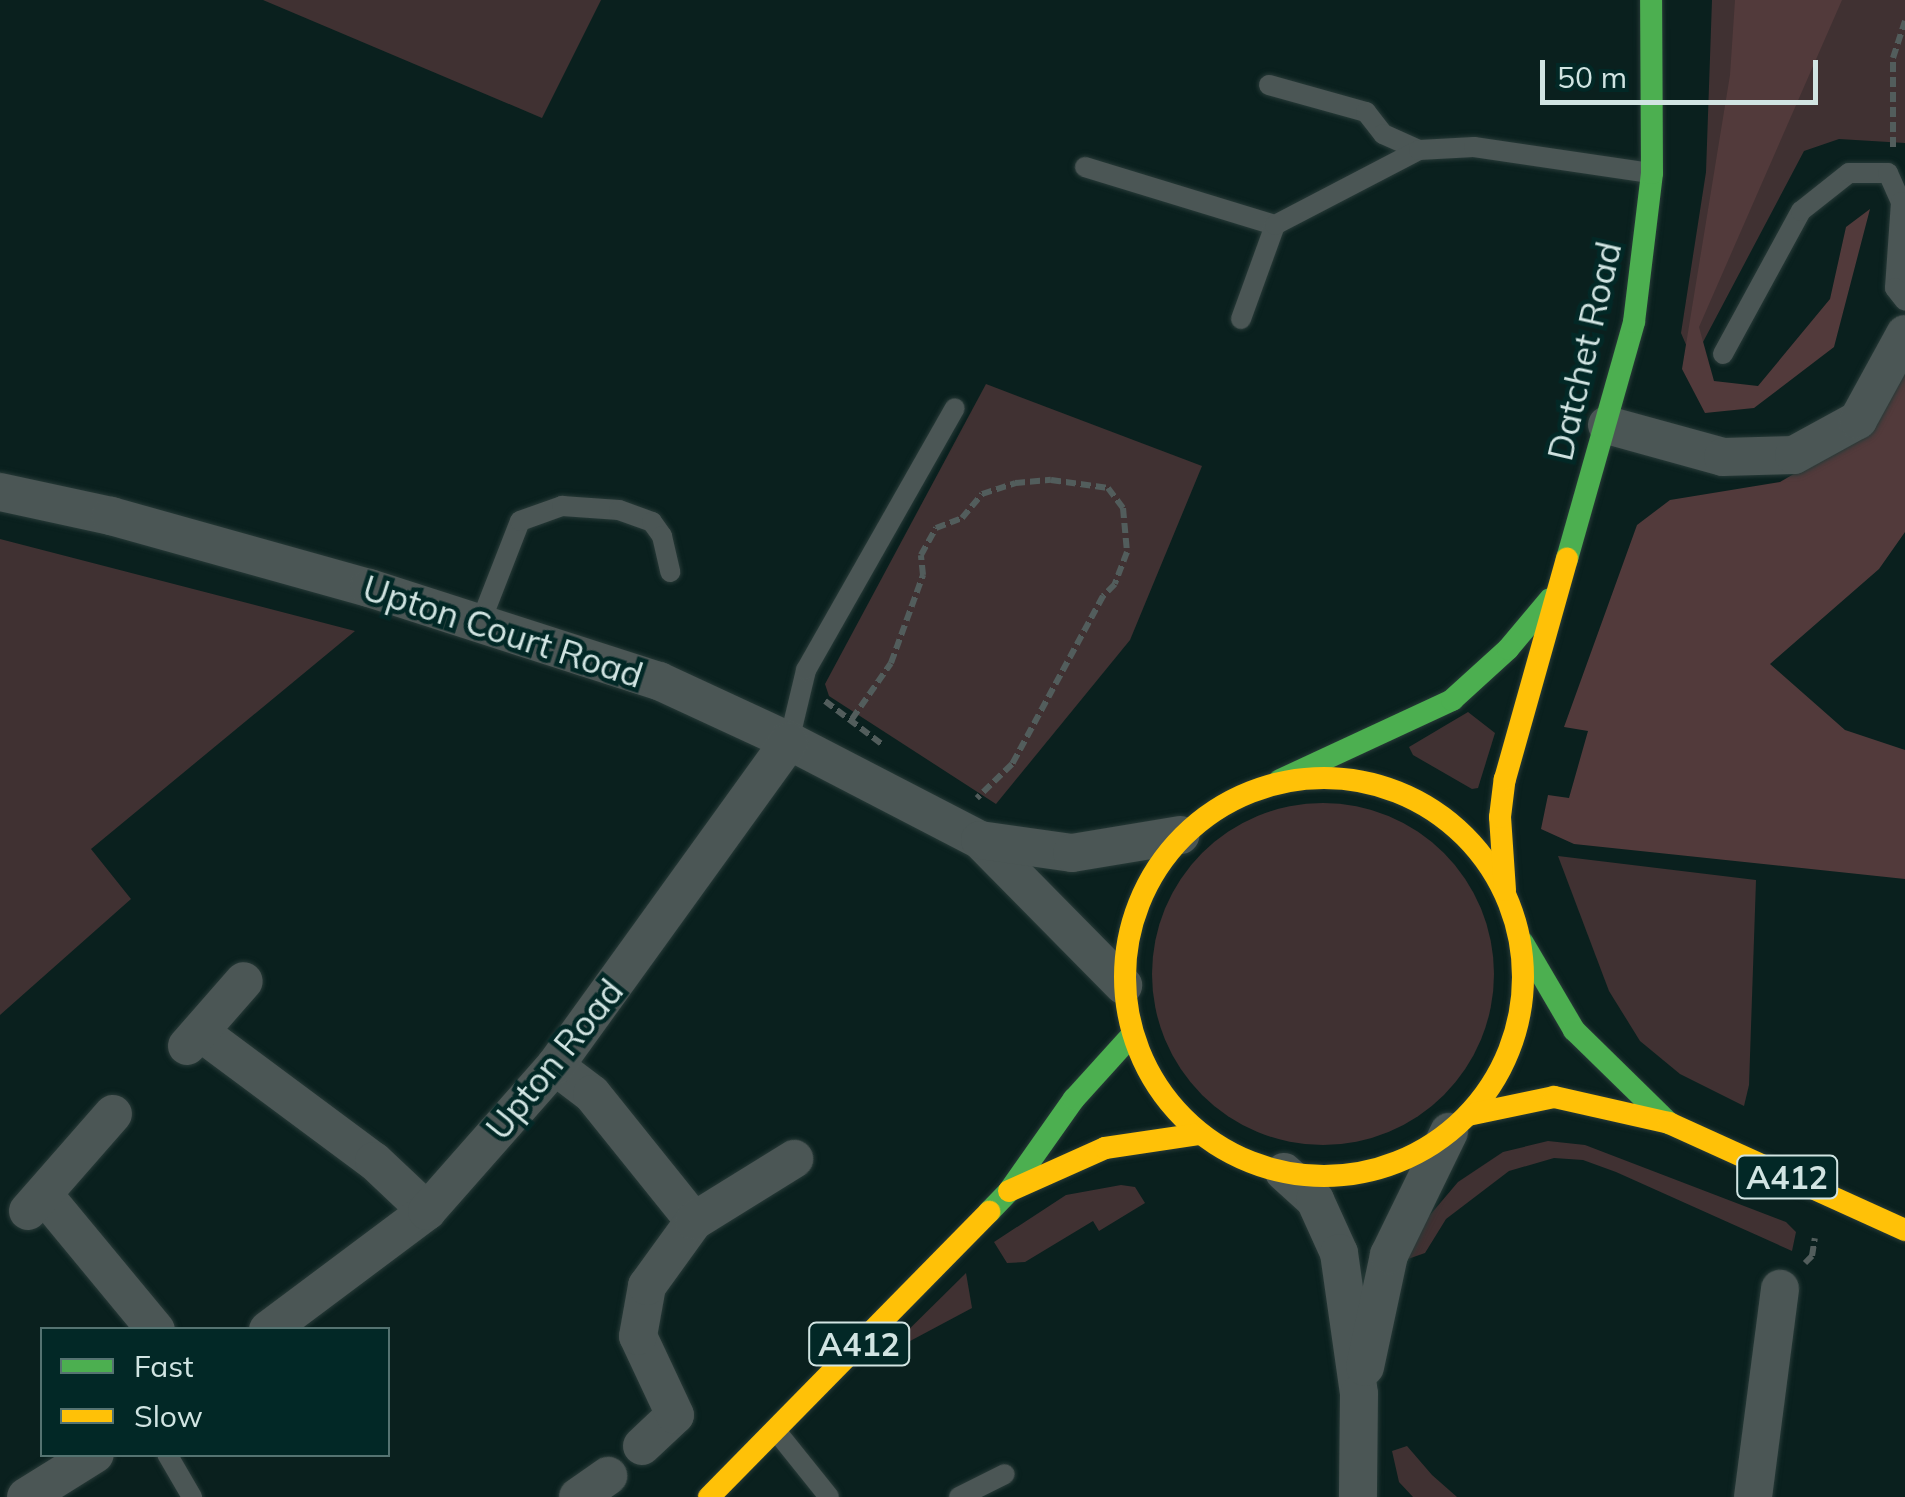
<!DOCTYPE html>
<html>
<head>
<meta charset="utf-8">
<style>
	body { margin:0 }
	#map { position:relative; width:1905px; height:1497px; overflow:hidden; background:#0a201e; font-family:Mulish,sans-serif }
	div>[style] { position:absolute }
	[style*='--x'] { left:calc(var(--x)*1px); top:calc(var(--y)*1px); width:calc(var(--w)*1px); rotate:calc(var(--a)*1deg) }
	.green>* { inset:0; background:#403132 }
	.round { border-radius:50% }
	.forest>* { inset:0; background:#523a3b }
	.path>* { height:6px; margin-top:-3px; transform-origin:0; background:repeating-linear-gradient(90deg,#525d5c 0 10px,transparent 0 15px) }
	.roads { filter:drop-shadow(0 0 2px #283a38) drop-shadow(0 0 2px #283a38) }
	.lane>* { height:20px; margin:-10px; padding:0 10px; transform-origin:10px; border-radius:10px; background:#4b5655 }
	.street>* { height:38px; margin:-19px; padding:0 19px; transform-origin:19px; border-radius:19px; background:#4b5655 }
	.fast>* { height:22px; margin:-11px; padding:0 11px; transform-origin:11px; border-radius:11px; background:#4caf50 }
	.slow>* { height:22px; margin:-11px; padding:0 11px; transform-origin:11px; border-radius:11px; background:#ffc107 }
	.slow>.ring { margin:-11px; padding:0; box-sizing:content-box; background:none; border:22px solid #ffc107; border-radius:50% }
	span { translate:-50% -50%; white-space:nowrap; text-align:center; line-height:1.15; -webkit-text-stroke:9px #022826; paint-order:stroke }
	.shield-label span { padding:2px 8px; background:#022826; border:2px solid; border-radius:8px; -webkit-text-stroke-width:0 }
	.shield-label { font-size:32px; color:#d1e4e2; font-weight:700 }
	.street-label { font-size:35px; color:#d1e4e2 }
	.legend { position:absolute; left:40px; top:1327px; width:350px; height:130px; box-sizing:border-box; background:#022826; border:2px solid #557371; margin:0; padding:12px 18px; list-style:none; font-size:30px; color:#d1e4e2 }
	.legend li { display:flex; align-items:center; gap:20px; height:50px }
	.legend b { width:50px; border:2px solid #557371 }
	.scale { position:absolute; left:1540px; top:60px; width:278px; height:45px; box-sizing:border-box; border:5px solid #d1e4e2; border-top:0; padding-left:12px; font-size:30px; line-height:35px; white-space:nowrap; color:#d1e4e2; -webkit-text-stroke:8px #022826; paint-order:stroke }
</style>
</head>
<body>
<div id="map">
	<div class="green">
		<div style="clip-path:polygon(263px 0,601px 0,542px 118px)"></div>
		<div style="clip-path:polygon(1712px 0,1905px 0,1905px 143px,1839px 139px,1804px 151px,1693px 361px,1681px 333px,1706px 172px)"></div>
		<div style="clip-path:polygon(986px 384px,1202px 466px,1130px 640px,996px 804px,829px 696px,825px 684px)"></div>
		<div style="clip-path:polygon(0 539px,355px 631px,91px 849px,131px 899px,0 1015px)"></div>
		<div style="clip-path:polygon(1468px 712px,1495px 733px,1478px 788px,1472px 789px,1413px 755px,1409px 747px)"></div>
		<div class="round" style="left:1152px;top:803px;width:342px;height:342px"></div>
		<div style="clip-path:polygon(1558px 856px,1756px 880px,1749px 1085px,1744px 1106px,1680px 1074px,1640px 1041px,1609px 991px)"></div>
		<div style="clip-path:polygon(1548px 1141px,1585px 1145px,1786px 1222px,1796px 1232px,1792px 1251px,1616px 1172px,1583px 1160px,1554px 1158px,1509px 1171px,1446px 1219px,1425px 1253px,1405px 1260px,1424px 1222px,1458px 1182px,1503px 1152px)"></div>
		<div style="clip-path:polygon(1121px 1185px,1135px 1187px,1145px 1203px,1099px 1231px,1093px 1221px,1025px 1262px,1007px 1263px,994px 1242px,1066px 1195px)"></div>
		<div style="clip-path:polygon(966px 1273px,972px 1308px,882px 1356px)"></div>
		<div style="clip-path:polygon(1407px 1446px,1432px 1475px,1457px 1497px,1413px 1497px,1399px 1482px,1392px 1451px)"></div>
	</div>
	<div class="forest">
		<div style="clip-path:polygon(1735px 0,1842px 0,1699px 327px,1714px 381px,1758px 386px,1830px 299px,1846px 227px,1870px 209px,1834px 347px,1754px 408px,1705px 413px,1682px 369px,1730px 75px)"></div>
		<div style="clip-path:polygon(1905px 371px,1905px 532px,1879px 569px,1770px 664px,1845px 730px,1905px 750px,1905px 879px,1574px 844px,1541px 829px,1548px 795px,1569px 798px,1588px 731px,1564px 727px,1637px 525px,1670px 500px,1780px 482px,1859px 436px)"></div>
	</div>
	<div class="path">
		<div style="--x:1893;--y:147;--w:89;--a:-90"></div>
		<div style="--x:1893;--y:58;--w:39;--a:-72"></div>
		<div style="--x:825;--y:701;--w:73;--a:37.2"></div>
		<div style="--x:852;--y:719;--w:68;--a:-55.1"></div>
		<div style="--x:891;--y:663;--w:94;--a:-70"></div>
		<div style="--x:923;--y:575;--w:20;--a:-96"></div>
		<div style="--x:921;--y:555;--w:31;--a:-61"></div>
		<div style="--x:936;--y:528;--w:28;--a:-21"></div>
		<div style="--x:962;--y:518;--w:31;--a:-50"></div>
		<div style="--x:982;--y:494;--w:35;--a:-18"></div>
		<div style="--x:1015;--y:483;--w:36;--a:-5"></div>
		<div style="--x:1051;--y:480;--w:58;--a:8"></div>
		<div style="--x:1108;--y:488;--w:25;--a:53"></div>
		<div style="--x:1123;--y:508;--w:44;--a:84.8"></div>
		<div style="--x:1127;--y:552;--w:34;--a:111"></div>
		<div style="--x:1115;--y:584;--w:17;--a:135"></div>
		<div style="--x:1103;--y:596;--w:191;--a:118.4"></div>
		<div style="--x:1012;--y:764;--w:49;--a:135.8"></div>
		<div style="--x:1805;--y:1263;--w:10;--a:-45"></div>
		<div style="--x:1812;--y:1256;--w:18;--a:-81"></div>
	</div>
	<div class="roads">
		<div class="lane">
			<div style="--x:1269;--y:85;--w:101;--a:15.6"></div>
			<div style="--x:1366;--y:112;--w:28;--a:52"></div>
			<div style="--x:1383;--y:134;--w:39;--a:24"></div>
			<div style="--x:1085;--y:167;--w:199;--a:17"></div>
			<div style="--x:1241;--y:319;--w:100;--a:-70.1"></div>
			<div style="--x:1275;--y:225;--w:162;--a:-27.5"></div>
			<div style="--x:1419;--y:150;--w:55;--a:-3.1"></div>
			<div style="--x:1474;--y:147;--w:178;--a:8.4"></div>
			<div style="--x:1723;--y:354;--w:163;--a:-61.4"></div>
			<div style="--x:1801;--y:211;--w:61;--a:-38.4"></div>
			<div style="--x:1849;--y:173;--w:39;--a:0"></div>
			<div style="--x:1888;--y:173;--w:32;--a:66"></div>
			<div style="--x:1901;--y:202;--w:86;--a:94"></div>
			<div style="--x:1895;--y:288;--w:16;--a:52"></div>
			<div style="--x:481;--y:621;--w:107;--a:-68.7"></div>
			<div style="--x:520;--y:521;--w:45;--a:-19.7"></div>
			<div style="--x:562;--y:506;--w:57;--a:4"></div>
			<div style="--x:619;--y:510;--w:35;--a:20"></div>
			<div style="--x:652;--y:522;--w:17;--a:54"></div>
			<div style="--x:662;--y:536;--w:37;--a:77"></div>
			<div style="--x:789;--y:741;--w:73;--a:-76.5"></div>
			<div style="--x:806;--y:670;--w:301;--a:-60.4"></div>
			<div style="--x:777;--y:1432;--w:83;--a:51.3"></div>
			<div style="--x:167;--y:1454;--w:50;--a:59.8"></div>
			<div style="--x:959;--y:1497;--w:51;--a:-26.6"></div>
		</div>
		<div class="street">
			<div style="--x:1607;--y:425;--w:120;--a:15.4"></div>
			<div style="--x:1723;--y:457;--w:71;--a:-1.6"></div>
			<div style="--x:1794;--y:455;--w:73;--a:-28.7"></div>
			<div style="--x:1858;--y:420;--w:98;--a:-61.3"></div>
			<div style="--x:0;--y:492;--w:114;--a:12.2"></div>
			<div style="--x:111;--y:516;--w:268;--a:15.6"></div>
			<div style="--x:369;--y:588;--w:305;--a:17.8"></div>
			<div style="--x:659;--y:681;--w:143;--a:24.8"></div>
			<div style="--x:789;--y:741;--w:215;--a:27.4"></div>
			<div style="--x:980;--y:840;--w:204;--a:45.4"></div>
			<div style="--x:980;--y:840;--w:93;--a:8"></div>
			<div style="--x:1072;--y:853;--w:110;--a:-9.4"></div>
			<div style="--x:200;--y:1032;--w:217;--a:36.6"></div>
			<div style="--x:374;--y:1161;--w:73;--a:43.3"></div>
			<div style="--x:187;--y:1046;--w:86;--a:-48.8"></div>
			<div style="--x:555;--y:1066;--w:46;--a:37.1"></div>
			<div style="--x:592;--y:1094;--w:163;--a:51.2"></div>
			<div style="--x:1284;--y:1172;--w:42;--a:42.1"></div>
			<div style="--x:1315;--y:1200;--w:58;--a:65.6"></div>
			<div style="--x:1339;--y:1253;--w:142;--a:81.9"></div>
			<div style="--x:1359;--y:1394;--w:103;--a:90.6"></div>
			<div style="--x:45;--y:1196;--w:174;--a:50.4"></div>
			<div style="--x:28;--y:1211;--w:129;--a:-48.8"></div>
			<div style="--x:268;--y:1330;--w:199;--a:-36.8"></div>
			<div style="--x:427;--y:1211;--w:193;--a:-48.6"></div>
			<div style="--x:555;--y:1066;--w:400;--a:-54.2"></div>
			<div style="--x:1365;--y:1367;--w:115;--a:-77.9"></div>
			<div style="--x:1389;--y:1255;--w:137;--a:-64"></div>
			<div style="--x:642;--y:1446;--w:45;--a:-43.2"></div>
			<div style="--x:675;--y:1415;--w:87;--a:-115.1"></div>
			<div style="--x:638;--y:1336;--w:51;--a:-79.8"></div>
			<div style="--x:647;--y:1286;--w:80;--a:-54.1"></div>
			<div style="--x:694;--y:1221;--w:118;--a:-31.8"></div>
			<div style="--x:26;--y:1497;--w:81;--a:-31.9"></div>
			<div style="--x:578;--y:1497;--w:37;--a:-35"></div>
			<div style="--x:1753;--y:1497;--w:210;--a:-82.6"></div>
		</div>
		<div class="fast">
			<div style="--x:1567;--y:559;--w:246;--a:-74.2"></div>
			<div style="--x:1634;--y:322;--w:150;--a:-83.1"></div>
			<div style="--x:1652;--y:173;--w:173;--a:-90.3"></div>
			<div style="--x:1280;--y:780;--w:190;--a:-24.9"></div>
			<div style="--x:1452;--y:700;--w:76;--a:-42.3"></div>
			<div style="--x:1508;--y:649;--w:65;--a:-50"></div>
			<div style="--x:1523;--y:943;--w:101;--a:59.6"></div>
			<div style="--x:1574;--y:1030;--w:133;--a:44.4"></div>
			<div style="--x:989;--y:1212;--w:29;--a:-46"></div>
			<div style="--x:1009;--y:1191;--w:113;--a:-54.8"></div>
			<div style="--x:1074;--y:1099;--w:85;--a:-47.9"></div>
		</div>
		<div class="slow">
			<div class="ring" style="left:1125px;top:778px;width:376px;height:376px"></div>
			<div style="--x:1505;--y:890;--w:73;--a:-93.9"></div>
			<div style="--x:1500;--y:817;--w:38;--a:-83"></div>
			<div style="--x:1505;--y:779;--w:229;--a:-74.3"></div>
			<div style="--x:1468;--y:1115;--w:88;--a:-11.8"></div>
			<div style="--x:1554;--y:1097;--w:118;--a:12.7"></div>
			<div style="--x:1669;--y:1123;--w:259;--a:24.4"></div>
			<div style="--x:1009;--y:1191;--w:105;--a:-24.1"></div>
			<div style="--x:1105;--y:1148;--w:96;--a:-8.4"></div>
			<div style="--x:709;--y:1497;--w:400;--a:-45.5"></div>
		</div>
	</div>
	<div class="shield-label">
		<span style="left:1787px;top:1177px">A412</span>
		<span style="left:859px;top:1344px">A412</span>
	</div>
	<div class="street-label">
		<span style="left:1584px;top:351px;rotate:-77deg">Datchet Road</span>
		<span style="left:503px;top:631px;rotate:18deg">Upton Court Road</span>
		<span style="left:554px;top:1059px;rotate:-51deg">Upton Road</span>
	</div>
	<ul class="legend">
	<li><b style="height:12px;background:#4caf50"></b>Fast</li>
	<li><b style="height:12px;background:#ffc107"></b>Slow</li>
	</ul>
	<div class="scale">50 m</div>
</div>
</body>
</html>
